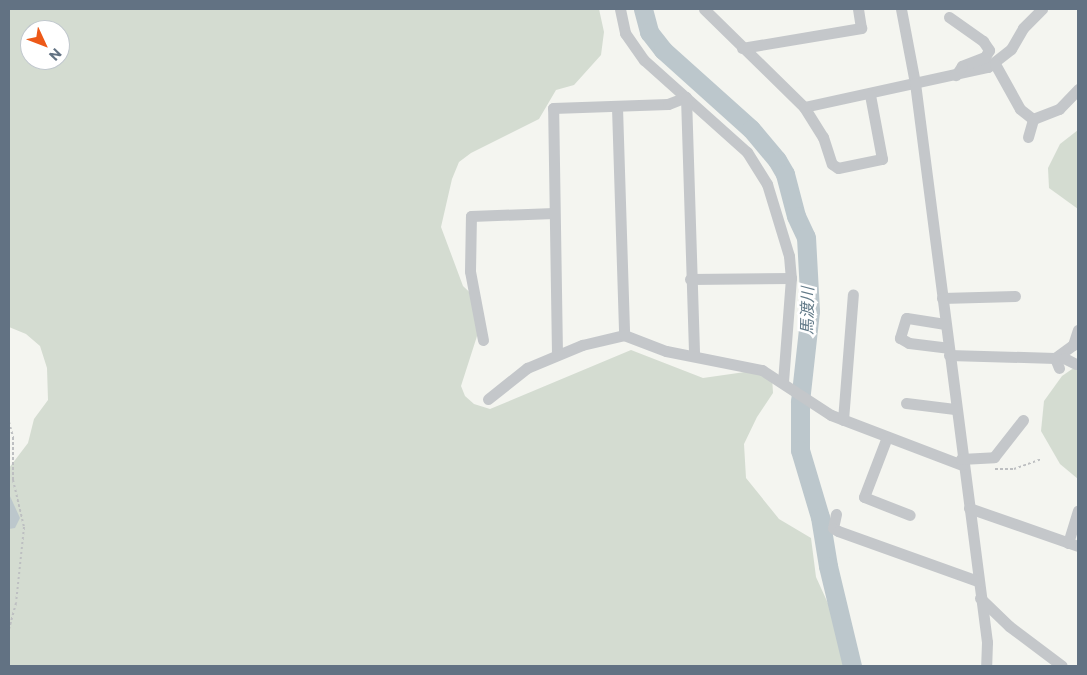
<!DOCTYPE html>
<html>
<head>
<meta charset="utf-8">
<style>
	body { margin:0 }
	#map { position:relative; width:1087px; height:675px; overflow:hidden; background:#f4f5f0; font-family:Commissioner,"Noto Sans JP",sans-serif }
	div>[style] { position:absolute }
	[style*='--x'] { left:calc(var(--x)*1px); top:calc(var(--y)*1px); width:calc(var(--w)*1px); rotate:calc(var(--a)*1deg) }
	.green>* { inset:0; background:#d4dcd1 }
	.water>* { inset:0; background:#bcc7cc }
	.river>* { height:19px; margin:-9.5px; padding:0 9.5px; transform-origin:9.5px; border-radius:9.5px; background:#bcc7cc }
	.path>* { height:2px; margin-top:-1px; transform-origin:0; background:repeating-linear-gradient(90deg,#bdbfc1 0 2.5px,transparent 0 5px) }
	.street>* { height:11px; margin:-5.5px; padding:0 5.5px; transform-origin:5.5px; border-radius:5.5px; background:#c4c7ca }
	span { translate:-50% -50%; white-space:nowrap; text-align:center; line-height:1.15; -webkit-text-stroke:5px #fff; paint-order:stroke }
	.water-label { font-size:16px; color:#627a88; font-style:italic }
	.frame { position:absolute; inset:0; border:10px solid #627283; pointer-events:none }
	.north { position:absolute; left:20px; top:20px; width:50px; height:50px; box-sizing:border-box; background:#fff; border:1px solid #c0c7cd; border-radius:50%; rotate:133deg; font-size:14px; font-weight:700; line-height:20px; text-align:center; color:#627283 }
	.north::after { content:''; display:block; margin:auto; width:18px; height:22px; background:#ed5918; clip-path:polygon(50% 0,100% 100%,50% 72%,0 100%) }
</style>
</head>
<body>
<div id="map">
	<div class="green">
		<div style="clip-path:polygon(evenodd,9px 9px,599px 9px,604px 32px,601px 55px,574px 85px,556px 90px,539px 119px,471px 153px,459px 162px,452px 179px,441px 227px,463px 286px,480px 302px,478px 333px,461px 386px,465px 396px,474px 404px,490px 409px,631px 350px,703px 378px,752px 371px,772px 376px,773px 393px,757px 417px,744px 444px,746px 478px,779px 519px,811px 538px,816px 577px,831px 610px,845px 666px,9px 666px,9px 468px,28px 443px,34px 419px,48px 400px,47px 368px,40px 346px,26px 334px,9px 327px,9px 9px,30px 30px,60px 30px,60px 60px,30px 60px,30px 30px)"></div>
		<div style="clip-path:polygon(1078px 130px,1078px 209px,1049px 188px,1048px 168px,1060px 144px)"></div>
		<div style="clip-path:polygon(1078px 365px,1078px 479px,1060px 464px,1041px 431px,1044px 401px,1062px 376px)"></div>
	</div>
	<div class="water">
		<div style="clip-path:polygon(9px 494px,20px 518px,15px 528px,9px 529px)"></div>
	</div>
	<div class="river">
		<div style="--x:643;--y:9;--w:24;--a:75"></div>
		<div style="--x:649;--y:32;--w:23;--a:52"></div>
		<div style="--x:663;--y:50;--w:118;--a:41.9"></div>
		<div style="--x:751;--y:129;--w:40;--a:50"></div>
		<div style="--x:777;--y:160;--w:16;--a:60"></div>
		<div style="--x:785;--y:174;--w:43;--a:75.3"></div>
		<div style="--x:796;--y:216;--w:23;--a:65"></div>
		<div style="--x:806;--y:237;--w:74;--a:86.9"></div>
		<div style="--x:810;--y:311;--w:92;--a:96.3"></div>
		<div style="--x:800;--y:402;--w:48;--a:90"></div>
		<div style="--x:800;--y:450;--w:70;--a:73.4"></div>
		<div style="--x:820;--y:517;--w:50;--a:80.7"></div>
		<div style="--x:828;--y:566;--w:103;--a:76.5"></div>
	</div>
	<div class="path">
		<div style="--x:9;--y:422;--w:16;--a:75"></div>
		<div style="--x:13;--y:437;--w:43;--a:90"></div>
		<div style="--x:13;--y:480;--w:48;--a:76.8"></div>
		<div style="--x:24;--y:527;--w:76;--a:96"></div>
		<div style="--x:16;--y:603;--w:28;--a:105"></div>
		<div style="--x:995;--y:469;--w:19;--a:0"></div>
		<div style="--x:1014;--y:469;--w:29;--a:-20"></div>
	</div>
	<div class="street">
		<div style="--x:620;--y:9;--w:25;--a:78"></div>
		<div style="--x:625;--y:33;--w:33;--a:55"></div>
		<div style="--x:644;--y:60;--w:138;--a:41.8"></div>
		<div style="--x:747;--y:152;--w:38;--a:58"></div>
		<div style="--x:767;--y:184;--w:75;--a:73"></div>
		<div style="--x:789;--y:256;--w:22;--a:85"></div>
		<div style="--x:791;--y:278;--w:104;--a:94.4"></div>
		<div style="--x:704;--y:9;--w:140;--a:44.4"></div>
		<div style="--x:804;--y:107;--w:188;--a:-12.3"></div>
		<div style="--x:988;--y:67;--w:29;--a:-38"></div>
		<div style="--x:1011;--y:49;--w:24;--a:-60"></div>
		<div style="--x:1023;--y:28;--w:27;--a:-45"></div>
		<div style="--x:901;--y:9;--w:75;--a:79.3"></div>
		<div style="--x:915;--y:83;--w:564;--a:82.66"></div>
		<div style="--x:987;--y:642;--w:24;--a:92"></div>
		<div style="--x:949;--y:17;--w:42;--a:35.2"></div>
		<div style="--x:983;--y:41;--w:11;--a:56"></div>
		<div style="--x:989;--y:50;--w:8;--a:120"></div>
		<div style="--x:985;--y:57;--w:25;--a:159"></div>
		<div style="--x:962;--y:66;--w:11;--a:124"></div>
		<div style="--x:742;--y:48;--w:121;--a:-9.5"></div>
		<div style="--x:861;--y:28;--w:19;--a:-99"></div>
		<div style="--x:995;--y:64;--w:51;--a:60.9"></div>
		<div style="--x:1020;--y:109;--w:16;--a:38"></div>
		<div style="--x:1033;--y:119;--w:28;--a:-21"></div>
		<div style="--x:1059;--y:109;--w:28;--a:-46"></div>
		<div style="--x:617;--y:107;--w:228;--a:88.2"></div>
		<div style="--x:804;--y:107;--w:36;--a:58"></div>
		<div style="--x:823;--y:137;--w:28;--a:72"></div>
		<div style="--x:832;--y:164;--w:7;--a:34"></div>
		<div style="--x:838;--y:168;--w:45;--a:-11.6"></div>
		<div style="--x:882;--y:159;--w:65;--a:-100.6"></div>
		<div style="--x:1028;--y:137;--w:19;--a:-74"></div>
		<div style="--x:690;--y:279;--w:101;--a:-0.6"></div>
		<div style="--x:942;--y:298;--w:73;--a:-1.6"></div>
		<div style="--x:945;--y:324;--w:39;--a:-171"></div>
		<div style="--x:906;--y:318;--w:21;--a:107"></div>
		<div style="--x:900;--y:338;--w:10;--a:29"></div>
		<div style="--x:909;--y:343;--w:39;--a:7"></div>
		<div style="--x:483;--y:340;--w:70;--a:-100.7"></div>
		<div style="--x:470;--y:271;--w:55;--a:-89"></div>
		<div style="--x:471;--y:216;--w:83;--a:-2.1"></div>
		<div style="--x:557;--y:354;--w:246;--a:-90.9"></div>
		<div style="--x:553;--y:108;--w:115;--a:-2"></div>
		<div style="--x:668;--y:104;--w:19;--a:-21"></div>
		<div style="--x:686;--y:97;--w:258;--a:88.2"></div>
		<div style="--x:949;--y:355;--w:106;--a:1.6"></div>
		<div style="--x:1055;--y:358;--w:22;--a:-36"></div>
		<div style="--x:1073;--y:345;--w:16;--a:-72"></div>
		<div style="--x:1059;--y:368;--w:11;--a:-112"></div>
		<div style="--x:1055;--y:358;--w:9;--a:0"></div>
		<div style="--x:1064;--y:358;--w:13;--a:27"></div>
		<div style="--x:488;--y:399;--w:50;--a:-38.5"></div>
		<div style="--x:527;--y:368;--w:60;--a:-22.7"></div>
		<div style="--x:582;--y:345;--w:43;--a:-13.4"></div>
		<div style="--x:624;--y:335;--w:45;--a:20.9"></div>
		<div style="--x:666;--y:351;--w:98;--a:11.2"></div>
		<div style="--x:762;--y:370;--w:82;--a:33.1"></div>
		<div style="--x:831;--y:415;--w:140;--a:20.9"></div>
		<div style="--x:906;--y:403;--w:49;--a:7"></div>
		<div style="--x:843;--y:420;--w:126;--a:-85.5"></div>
		<div style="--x:887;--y:437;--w:64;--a:111"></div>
		<div style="--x:864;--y:497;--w:49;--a:21.4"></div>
		<div style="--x:961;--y:459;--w:33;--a:-3"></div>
		<div style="--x:994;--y:457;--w:47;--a:-51.9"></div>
		<div style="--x:969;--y:508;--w:115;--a:19.2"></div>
		<div style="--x:836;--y:514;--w:14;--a:102"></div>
		<div style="--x:833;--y:528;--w:6;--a:31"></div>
		<div style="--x:838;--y:531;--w:149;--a:19.7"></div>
		<div style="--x:1068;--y:543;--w:34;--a:-73"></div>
		<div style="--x:980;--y:598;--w:40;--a:44"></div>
		<div style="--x:1009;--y:626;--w:66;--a:37"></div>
	</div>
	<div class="water-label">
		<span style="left:807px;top:311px;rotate:-89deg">馬渡川</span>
	</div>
	<div class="frame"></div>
	<div class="north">N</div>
</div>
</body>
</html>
